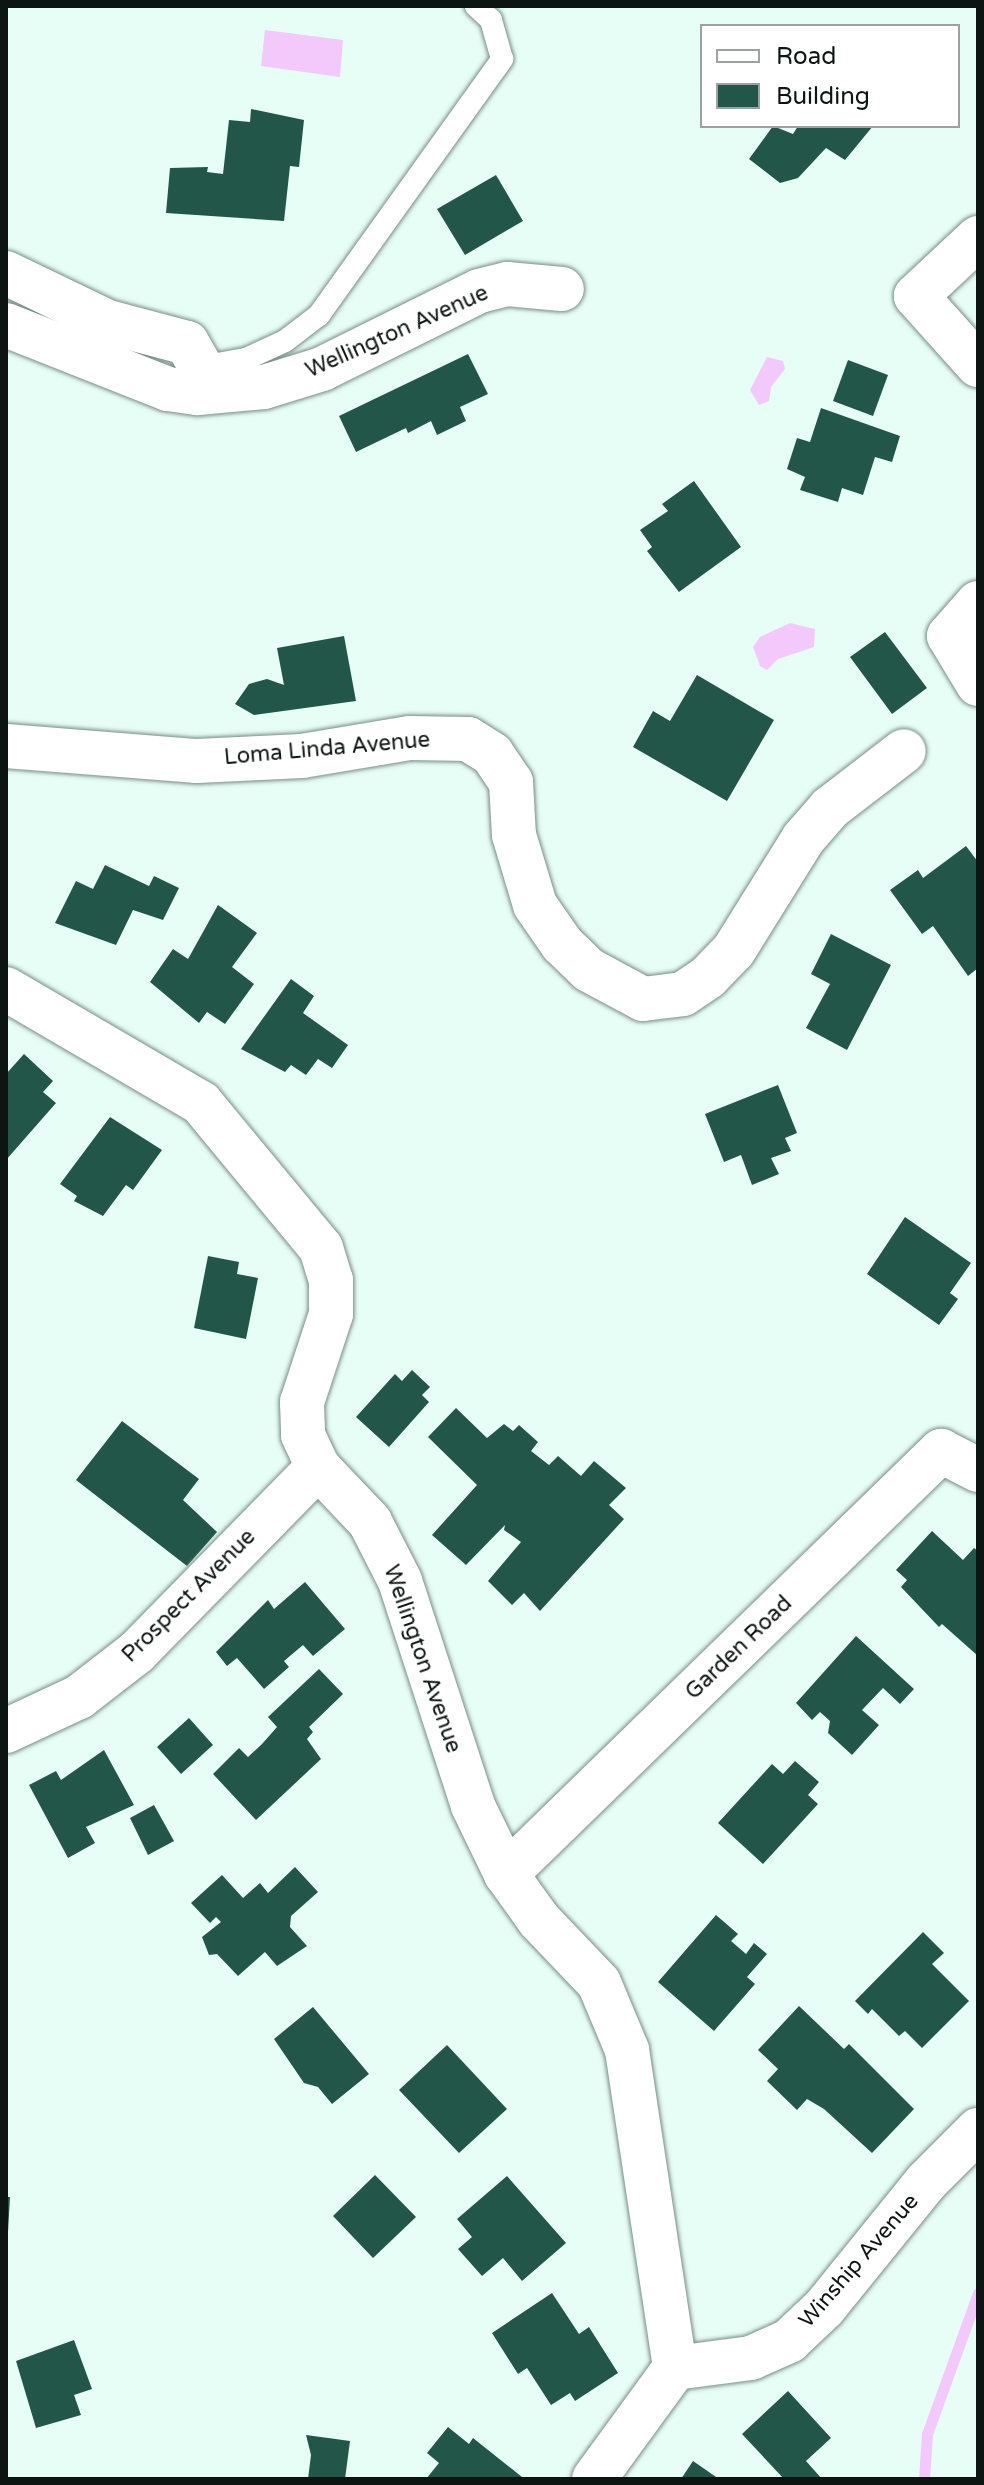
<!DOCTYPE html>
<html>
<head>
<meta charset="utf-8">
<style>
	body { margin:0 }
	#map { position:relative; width:984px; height:2485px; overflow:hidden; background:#e7fef6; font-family:"Varela Round",sans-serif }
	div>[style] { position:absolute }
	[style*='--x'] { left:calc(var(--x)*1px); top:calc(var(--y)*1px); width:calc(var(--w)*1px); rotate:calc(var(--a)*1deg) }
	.water>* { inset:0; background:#f3c8fa }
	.stream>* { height:11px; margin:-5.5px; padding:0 5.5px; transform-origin:5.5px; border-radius:5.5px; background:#f3c8fa }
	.building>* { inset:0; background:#215648 }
	.roads { filter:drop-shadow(0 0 2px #788d85) drop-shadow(0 0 2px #788d85) }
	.lane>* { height:22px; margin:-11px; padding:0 11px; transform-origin:11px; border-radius:11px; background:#fff }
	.street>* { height:44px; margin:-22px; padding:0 22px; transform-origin:22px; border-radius:22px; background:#fff }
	span { translate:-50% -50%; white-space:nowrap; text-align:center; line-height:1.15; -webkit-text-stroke:8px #fff; paint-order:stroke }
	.street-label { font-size:22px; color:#0d1513 }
	.frame { position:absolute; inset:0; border:8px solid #0d1513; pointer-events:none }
	.legend { position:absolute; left:700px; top:24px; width:260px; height:104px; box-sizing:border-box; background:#fff; border:2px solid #9ea1a1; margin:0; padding:10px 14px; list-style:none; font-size:24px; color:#0d1513 }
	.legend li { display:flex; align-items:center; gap:16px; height:40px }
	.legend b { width:40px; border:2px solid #9ea1a1 }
</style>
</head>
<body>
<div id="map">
	<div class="water">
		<div style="clip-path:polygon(265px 30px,343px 40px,340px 77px,261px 66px)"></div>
		<div style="clip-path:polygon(767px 357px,783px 361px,785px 369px,771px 387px,769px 401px,759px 405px,750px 390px)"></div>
		<div style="clip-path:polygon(790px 623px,815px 629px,814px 647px,778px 659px,767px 670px,760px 666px,753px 647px,760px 637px)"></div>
	</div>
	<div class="stream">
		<div style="--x:924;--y:2479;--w:45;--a:-86.2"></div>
		<div style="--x:927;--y:2434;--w:150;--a:-70.1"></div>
	</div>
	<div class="building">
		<div style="clip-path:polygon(251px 109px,304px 120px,299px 167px,290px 166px,284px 221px,166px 213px,170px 168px,208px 167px,207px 172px,223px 174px,229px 120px,250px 122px)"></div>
		<div style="clip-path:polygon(773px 126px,793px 134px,798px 126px,873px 126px,845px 160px,826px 148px,798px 178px,780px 183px,749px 159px)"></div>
		<div style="clip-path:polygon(496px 175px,523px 221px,465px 255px,437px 209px)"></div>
		<div style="clip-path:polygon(468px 354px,488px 394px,460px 407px,466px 421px,437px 435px,431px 421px,408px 433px,406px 428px,356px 452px,339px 416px)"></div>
		<div style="clip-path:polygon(848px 360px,888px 375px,873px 416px,833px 401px)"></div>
		<div style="clip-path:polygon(821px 408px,900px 436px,892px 462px,875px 457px,863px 495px,842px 488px,838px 502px,800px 490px,805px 477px,787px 469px,797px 438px,810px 442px)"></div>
		<div style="clip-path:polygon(694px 481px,741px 547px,679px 592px,647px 551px,652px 547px,640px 530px,668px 511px,662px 504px)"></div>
		<div style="clip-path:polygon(885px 632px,927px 688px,892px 714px,850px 657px)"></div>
		<div style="clip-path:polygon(344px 636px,356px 701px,254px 715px,235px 704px,249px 684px,267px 679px,284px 685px,277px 648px)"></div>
		<div style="clip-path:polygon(697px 675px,774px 720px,727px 801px,633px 747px,653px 711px,670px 721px)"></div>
		<div style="clip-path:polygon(966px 846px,978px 862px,978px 968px,968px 976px,933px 926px,922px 934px,890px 890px,918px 870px,923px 878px)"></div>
		<div style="clip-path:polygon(105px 865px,149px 886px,154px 876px,179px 888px,163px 920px,133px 910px,116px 945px,55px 923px,76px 881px,93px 889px)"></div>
		<div style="clip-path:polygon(218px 905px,257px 933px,232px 967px,254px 984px,225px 1024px,207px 1012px,199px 1023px,150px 982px,173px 949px,188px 959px)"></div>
		<div style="clip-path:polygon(831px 934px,891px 965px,847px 1050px,806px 1028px,830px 984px,811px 974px)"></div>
		<div style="clip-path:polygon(291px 979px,314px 996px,303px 1013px,348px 1045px,332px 1068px,318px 1059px,306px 1075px,291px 1065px,285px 1072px,241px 1049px)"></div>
		<div style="clip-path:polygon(24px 1054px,53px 1081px,43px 1092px,56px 1103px,6px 1160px,6px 1074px)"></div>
		<div style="clip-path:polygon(778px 1085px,797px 1133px,785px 1138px,791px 1151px,771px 1158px,779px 1174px,752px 1185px,741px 1155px,724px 1162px,705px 1114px)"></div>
		<div style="clip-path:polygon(110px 1117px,162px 1150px,133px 1190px,126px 1185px,103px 1216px,74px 1201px,77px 1196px,60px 1184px)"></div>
		<div style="clip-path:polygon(905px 1217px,971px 1263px,950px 1293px,958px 1299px,939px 1325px,867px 1274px)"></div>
		<div style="clip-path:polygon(208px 1256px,239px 1262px,237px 1274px,258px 1278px,246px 1339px,194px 1328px)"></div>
		<div style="clip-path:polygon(412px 1370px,430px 1387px,422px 1395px,429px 1402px,389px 1447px,356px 1417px,395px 1374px,402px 1381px)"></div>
		<div style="clip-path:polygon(456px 1408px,487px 1438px,504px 1424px,513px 1431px,519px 1425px,538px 1442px,531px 1451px,549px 1465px,558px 1456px,581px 1476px,594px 1461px,626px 1488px,609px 1505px,624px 1519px,540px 1611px,524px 1593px,512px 1605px,488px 1581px,521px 1542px,504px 1530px,505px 1525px,466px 1565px,432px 1535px,477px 1485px,428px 1437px)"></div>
		<div style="clip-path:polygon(122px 1421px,199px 1479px,183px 1500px,217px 1532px,187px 1566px,76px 1480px)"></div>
		<div style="clip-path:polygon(932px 1531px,963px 1560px,974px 1548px,978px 1551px,978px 1656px,942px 1624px,939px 1627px,901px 1587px,907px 1580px,896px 1570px)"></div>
		<div style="clip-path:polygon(305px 1582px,345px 1629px,313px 1656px,303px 1645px,284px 1661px,289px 1667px,264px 1689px,237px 1658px,227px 1666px,216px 1652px,268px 1600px,274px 1609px)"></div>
		<div style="clip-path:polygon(856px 1636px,914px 1689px,900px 1704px,883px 1688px,862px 1710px,879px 1725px,852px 1755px,828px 1733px,830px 1721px,820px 1712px,812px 1720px,796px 1703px)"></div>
		<div style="clip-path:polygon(319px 1669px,343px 1694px,309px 1727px,313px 1732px,307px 1739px,321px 1759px,256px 1820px,213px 1774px,239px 1748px,248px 1757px,262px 1744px,277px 1727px,268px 1717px)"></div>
		<div style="clip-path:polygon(189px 1718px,213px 1745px,181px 1774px,157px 1747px)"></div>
		<div style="clip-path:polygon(104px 1750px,134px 1805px,86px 1827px,95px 1843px,68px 1858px,29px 1785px,56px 1771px,61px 1780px)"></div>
		<div style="clip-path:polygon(795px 1761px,819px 1782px,808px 1795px,818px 1804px,763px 1864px,718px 1823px,772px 1764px,783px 1774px)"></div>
		<div style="clip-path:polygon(154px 1805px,174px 1841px,148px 1855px,130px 1818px)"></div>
		<div style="clip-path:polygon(295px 1867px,318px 1892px,291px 1916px,290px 1927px,307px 1946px,277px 1966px,265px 1952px,238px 1976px,217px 1954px,209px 1955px,202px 1937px,221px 1922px,216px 1917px,210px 1923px,191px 1903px,222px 1875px,243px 1898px,260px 1883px,268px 1893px)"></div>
		<div style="clip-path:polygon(716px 1915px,738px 1934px,731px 1941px,746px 1954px,754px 1943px,767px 1954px,747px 1977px,755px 1984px,714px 2031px,658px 1982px)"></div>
		<div style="clip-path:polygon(923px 1932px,944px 1953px,932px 1964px,969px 2001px,922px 2048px,905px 2031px,899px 2036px,872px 2009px,868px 2014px,855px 2001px)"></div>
		<div style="clip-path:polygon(799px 2006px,844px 2049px,849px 2044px,914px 2109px,872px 2153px,824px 2109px,807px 2099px,797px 2110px,767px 2081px,778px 2069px,758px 2050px)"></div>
		<div style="clip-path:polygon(313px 2007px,369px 2074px,332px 2104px,318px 2087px,304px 2083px,274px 2039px)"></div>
		<div style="clip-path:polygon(447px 2045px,507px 2109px,459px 2153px,399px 2090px)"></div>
		<div style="clip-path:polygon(375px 2175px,416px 2217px,373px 2258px,333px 2216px)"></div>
		<div style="clip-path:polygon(507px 2176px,566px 2243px,522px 2281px,503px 2258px,482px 2276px,458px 2249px,472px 2237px,457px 2219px)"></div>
		<div style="clip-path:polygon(6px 2197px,10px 2197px,8px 2232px,6px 2232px)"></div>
		<div style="clip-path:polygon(552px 2293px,579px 2334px,589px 2327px,618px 2373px,575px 2401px,570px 2393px,551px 2405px,527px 2368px,518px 2374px,492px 2333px)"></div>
		<div style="clip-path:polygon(74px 2340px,92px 2389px,74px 2395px,81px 2415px,36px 2428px,16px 2361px)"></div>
		<div style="clip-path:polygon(788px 2391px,831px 2438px,806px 2461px,822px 2479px,784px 2479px,742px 2434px)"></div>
		<div style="clip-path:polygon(448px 2427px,469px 2444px,473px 2438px,522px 2477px,426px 2479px,439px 2463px,427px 2453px)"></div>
		<div style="clip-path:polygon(306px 2435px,350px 2441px,345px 2479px,308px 2479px,311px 2455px)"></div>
		<div style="clip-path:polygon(693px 2461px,719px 2479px,681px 2479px)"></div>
	</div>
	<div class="roads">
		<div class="lane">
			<div style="--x:201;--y:367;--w:46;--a:-10.1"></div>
			<div style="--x:246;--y:359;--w:43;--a:-24.8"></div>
			<div style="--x:285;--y:341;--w:43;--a:-37.4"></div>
			<div style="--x:319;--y:315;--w:315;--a:-54.4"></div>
			<div style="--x:502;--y:59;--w:41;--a:-105.8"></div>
			<div style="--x:491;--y:20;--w:21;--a:-137"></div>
		</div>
		<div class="street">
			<div style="--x:978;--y:238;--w:85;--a:136.9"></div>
			<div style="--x:916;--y:296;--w:93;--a:48.1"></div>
			<div style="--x:6;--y:273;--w:113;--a:25.7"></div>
			<div style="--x:108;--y:322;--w:82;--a:14.9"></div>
			<div style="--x:187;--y:343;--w:28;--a:60"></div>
			<div style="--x:201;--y:367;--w:26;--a:97"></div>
			<div style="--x:6;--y:325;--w:174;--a:21.6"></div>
			<div style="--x:168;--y:389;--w:30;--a:8"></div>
			<div style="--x:198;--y:393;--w:66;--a:-5.2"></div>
			<div style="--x:264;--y:387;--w:61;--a:-17.2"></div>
			<div style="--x:322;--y:369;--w:175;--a:-26.4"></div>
			<div style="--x:479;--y:291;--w:29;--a:-14"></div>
			<div style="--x:507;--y:284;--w:55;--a:5.2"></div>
			<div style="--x:978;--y:603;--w:44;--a:131.3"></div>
			<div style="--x:949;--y:636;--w:56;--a:58.9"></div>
			<div style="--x:6;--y:746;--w:192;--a:4.5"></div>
			<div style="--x:197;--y:761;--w:105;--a:-2.7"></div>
			<div style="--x:302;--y:756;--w:109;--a:-9.5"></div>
			<div style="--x:410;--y:738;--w:58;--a:1"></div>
			<div style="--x:468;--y:739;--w:28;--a:32"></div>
			<div style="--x:492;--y:754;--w:34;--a:56"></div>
			<div style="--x:511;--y:782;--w:53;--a:86.8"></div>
			<div style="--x:514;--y:835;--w:73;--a:73.3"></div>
			<div style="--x:535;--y:905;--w:47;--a:55.3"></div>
			<div style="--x:562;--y:944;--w:37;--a:44"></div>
			<div style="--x:589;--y:970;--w:61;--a:28.2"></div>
			<div style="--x:643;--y:999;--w:40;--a:-7.1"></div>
			<div style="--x:683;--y:994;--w:30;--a:-34"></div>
			<div style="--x:708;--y:977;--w:37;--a:-46"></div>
			<div style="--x:734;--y:950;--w:131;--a:-58.1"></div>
			<div style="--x:803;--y:839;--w:41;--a:-48.9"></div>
			<div style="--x:830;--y:808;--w:93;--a:-37.6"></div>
			<div style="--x:6;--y:989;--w:226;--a:30.3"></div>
			<div style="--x:201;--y:1103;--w:188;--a:50.4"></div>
			<div style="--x:321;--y:1248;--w:34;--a:73"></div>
			<div style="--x:331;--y:1280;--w:34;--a:90"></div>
			<div style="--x:331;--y:1314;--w:93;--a:108.2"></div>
			<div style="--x:302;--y:1402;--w:33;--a:88"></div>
			<div style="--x:303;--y:1435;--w:35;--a:65"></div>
			<div style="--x:318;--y:1467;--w:76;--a:46.6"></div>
			<div style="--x:370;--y:1522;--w:66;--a:63"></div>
			<div style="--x:400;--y:1581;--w:237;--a:72"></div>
			<div style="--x:473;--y:1806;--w:76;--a:64.1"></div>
			<div style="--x:506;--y:1874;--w:57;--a:54.3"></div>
			<div style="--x:539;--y:1920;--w:87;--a:46.4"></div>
			<div style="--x:599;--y:1983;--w:73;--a:67.3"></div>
			<div style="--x:627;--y:2050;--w:322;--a:81.4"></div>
			<div style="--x:6;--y:1731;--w:81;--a:-25"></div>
			<div style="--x:79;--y:1697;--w:73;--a:-37.8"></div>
			<div style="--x:137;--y:1652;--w:259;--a:-45.6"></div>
			<div style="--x:506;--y:1874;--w:607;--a:-44.2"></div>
			<div style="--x:941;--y:1451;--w:42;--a:27.2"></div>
			<div style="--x:675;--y:2368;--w:77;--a:-7.5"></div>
			<div style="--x:751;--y:2358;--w:42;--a:-24.1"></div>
			<div style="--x:789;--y:2341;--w:48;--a:-43.3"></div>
			<div style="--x:824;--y:2308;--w:162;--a:-51"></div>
			<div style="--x:926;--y:2182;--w:74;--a:-45"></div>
			<div style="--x:594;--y:2479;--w:137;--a:-53.9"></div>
		</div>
	</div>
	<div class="street-label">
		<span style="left:397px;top:332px;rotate:-24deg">Wellington Avenue</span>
		<span style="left:327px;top:749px;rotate:-5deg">Loma Linda Avenue</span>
		<span style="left:189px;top:1596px;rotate:-45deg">Prospect Avenue</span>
		<span style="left:739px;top:1648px;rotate:-44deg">Garden Road</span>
		<span style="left:422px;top:1659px;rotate:71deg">Wellington Avenue</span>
		<span style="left:859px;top:2261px;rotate:-49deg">Winship Avenue</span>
	</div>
	<div class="frame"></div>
	<ul class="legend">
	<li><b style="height:10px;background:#fff"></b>Road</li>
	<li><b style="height:22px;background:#215648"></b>Building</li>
	</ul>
</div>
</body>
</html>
